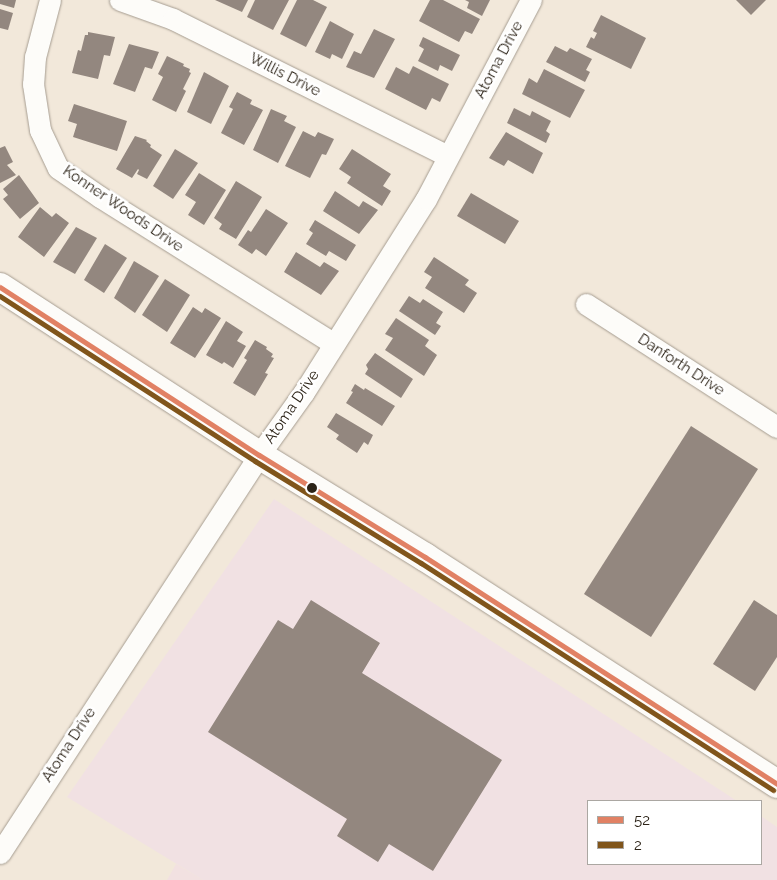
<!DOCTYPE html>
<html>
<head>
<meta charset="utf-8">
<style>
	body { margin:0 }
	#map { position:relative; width:777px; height:880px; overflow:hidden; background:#f2e8da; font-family:Raleway,sans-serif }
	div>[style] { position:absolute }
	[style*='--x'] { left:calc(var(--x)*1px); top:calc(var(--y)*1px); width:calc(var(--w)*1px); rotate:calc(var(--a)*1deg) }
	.commercial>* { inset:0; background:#f2e1e1 }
	.industrial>* { inset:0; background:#f1e1e3 }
	.building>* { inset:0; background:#93877f }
	.roads { filter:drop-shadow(0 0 1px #a69d91) drop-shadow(0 0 1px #a69d91) }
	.street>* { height:21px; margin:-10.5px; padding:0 10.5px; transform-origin:10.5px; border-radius:10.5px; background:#fdfcf9 }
	.secondary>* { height:28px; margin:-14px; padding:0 14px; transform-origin:14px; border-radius:14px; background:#fdfcf9 }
	.bus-1>* { height:5px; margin:-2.5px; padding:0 2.5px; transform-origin:2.5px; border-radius:2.5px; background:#e18164 }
	.bus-2>* { height:5px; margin:-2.5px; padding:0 2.5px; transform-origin:2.5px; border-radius:2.5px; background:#80551b }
	.dots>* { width:14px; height:14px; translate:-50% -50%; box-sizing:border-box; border:2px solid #fff; border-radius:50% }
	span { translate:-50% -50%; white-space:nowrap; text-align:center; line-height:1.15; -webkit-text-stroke:5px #fff; paint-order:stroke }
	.street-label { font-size:15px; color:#2c2317 }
	.legend { position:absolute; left:587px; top:800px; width:175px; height:65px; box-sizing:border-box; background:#fff; border:1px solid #aba7a2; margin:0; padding:6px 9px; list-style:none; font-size:15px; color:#2c2317 }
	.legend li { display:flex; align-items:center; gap:10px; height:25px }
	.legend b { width:25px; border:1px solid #aba7a2 }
</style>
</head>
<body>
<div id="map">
	<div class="commercial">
		<div style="clip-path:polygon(176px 864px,203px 880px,167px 880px)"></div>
	</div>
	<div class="industrial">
		<div style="clip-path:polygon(274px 499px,737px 801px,588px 801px,588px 864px,761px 864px,761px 816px,777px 827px,777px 880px,203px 880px,67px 797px)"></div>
	</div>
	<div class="building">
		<div style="clip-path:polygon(0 0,16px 0,14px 8px,0 4px)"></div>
		<div style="clip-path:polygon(215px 0,248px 0,242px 12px)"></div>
		<div style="clip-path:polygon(255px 0,289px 0,273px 30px,247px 17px)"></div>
		<div style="clip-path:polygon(297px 0,313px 0,327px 7px,306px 47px,280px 34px)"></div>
		<div style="clip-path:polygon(430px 0,443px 0,480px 19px,472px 34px,465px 31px,459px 42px,419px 21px)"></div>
		<div style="clip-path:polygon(465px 0,490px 0,482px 16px,467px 8px,469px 2px)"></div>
		<div style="clip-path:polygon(736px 0,766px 0,751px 15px)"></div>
		<div style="clip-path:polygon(0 9px,13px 13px,8px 30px,0 28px)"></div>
		<div style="clip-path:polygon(601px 15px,646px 38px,631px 69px,586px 47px,591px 37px,594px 39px,597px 33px,593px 31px)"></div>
		<div style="clip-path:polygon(330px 21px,354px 34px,342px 59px,332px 54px,330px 59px,315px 52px)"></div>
		<div style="clip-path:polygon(374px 29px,395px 39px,374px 78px,346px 67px,354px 51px,361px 54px)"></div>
		<div style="clip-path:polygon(88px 32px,115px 37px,110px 56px,104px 55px,98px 79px,72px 73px,78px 50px,81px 51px,85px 35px,88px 35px)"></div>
		<div style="clip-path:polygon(423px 37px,460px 55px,452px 71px,440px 65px,438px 71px,418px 61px,424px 49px,419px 46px)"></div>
		<div style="clip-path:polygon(129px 44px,159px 52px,152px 69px,145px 67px,135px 92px,113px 84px)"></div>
		<div style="clip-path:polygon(555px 46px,567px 52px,570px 48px,592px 59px,586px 70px,590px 72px,585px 82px,546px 62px)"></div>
		<div style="clip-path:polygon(167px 56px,184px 64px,183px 66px,190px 69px,189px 72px,191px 73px,183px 89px,186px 91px,176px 112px,152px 100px,163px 77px,158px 74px)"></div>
		<div style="clip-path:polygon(413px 66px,449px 84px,440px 102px,432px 98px,426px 110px,385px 89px,396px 67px,409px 74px)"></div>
		<div style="clip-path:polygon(544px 69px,585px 90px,570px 118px,522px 94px,529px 78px,537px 83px)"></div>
		<div style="clip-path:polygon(204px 72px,229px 86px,211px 124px,187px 112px)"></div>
		<div style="clip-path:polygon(237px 92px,252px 100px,250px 104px,263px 110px,244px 145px,221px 133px,233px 109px,229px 107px)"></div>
		<div style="clip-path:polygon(74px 104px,127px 121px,117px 151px,73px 137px,77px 124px,68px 121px)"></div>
		<div style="clip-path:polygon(514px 108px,530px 116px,532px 111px,551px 121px,546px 131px,550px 134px,546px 143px,507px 123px)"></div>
		<div style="clip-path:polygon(271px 109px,287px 116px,284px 121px,296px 127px,278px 163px,253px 150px)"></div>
		<div style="clip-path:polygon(303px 131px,315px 137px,318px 132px,334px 139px,326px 155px,322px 154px,310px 178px,285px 166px)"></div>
		<div style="clip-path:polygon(506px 132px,543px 153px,533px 174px,508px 160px,504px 166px,489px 158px)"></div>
		<div style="clip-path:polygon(135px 136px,147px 140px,146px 141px,151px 145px,150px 147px,162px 155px,147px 179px,137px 174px,139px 170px,138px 169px,132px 178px,116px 169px)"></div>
		<div style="clip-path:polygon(5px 146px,13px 162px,7px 165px,16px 175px,0 183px,0 148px)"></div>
		<div style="clip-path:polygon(175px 149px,198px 163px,173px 199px,153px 186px)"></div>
		<div style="clip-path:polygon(352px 149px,391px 174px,383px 186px,391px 191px,382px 206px,347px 183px,351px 177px,339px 169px)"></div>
		<div style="clip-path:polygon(199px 173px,226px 190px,204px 225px,188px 215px,196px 202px,185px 195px)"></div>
		<div style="clip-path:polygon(19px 175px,39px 203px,20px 219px,3px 199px,8px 195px,3px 189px)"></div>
		<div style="clip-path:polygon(236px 181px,262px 197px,236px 239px,219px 229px,222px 224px,214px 218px)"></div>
		<div style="clip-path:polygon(335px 191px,359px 207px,363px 201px,378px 210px,359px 234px,323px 211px)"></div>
		<div style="clip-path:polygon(471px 193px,519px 221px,505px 244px,457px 216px)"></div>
		<div style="clip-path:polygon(40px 207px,52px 217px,56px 213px,69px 223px,44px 257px,18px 237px)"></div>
		<div style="clip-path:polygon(266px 209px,288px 223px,266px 256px,256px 249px,252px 254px,238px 245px,248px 230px,251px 232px)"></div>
		<div style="clip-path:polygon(315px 220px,356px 245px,346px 261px,329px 251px,326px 256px,306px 244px,313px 233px,309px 230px)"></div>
		<div style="clip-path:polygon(76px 227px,97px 238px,75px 274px,53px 262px)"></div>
		<div style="clip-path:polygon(105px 244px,127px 258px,104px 293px,84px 280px)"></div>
		<div style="clip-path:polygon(296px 252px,320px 267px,324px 262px,339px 271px,321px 295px,284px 272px)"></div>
		<div style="clip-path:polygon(434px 257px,469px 280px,465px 285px,477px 293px,464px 313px,425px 288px,432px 277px,424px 272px)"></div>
		<div style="clip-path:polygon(134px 261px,159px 276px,135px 313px,114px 298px)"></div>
		<div style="clip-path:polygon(165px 279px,190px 295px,167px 332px,142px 315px)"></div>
		<div style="clip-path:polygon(409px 296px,420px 303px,423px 299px,443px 312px,436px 323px,441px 326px,435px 335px,399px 311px)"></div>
		<div style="clip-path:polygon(193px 307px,202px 313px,205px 308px,221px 318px,195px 358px,170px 343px)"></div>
		<div style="clip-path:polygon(396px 318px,429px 340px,425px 346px,437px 355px,424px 376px,385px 350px,393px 338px,385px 334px)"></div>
		<div style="clip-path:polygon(226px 321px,243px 332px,237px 341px,246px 346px,233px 368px,224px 362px,222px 364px,206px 355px)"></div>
		<div style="clip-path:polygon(255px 340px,267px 347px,266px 349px,273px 354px,271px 357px,274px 358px,265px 373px,268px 374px,255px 396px,233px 383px,247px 360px,244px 358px)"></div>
		<div style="clip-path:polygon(375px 353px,413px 379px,401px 398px,365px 374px,368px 369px,366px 365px)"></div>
		<div style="clip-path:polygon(355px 384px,364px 390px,365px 388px,395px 406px,382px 426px,346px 403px,353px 392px,351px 391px)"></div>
		<div style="clip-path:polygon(336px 413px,373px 435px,368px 445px,364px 442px,357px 453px,336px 439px,339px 435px,327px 427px)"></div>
		<div style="clip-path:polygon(691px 426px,758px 469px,651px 637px,584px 594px)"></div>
		<div style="clip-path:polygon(311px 600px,380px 643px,362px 673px,502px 760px,433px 871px,389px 844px,378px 862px,337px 836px,347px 819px,208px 732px,278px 620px,293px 629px)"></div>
		<div style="clip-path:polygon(754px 600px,777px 615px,777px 657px,755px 691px,713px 664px)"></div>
	</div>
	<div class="roads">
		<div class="street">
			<div style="--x:50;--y:0;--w:59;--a:104.7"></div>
			<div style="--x:35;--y:57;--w:27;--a:94"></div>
			<div style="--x:33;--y:84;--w:47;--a:81.3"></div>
			<div style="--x:40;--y:130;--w:42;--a:64.7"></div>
			<div style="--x:58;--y:168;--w:51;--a:34.6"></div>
			<div style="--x:100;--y:197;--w:276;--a:32.1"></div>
			<div style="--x:120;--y:0;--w:56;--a:19.7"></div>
			<div style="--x:173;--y:19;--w:307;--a:26.5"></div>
			<div style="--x:586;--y:304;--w:227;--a:32.8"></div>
			<div style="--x:0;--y:853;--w:475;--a:-56.9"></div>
			<div style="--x:259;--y:455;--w:77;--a:-54.5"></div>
			<div style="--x:304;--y:392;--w:228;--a:-57.7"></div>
			<div style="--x:426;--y:199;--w:225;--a:-62.2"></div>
		</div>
		<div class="secondary">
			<div style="--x:0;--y:287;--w:309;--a:33"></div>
			<div style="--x:259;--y:455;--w:195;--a:31.6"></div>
			<div style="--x:425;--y:557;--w:419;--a:32.8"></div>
		</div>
	</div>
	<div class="bus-1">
		<div style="--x:0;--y:287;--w:309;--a:33"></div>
		<div style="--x:259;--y:455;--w:195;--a:31.6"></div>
		<div style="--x:425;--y:557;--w:419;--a:32.8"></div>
	</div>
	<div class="bus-2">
		<div style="--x:0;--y:296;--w:304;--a:32.9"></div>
		<div style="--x:255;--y:461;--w:195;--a:31.6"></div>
		<div style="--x:421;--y:563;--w:419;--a:32.8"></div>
	</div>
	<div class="dots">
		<div style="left:312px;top:488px;background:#2c2317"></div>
	</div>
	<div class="street-label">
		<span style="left:499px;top:60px;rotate:-62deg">Atoma Drive</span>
		<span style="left:285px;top:75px;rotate:27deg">Willis Drive</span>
		<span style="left:123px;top:209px;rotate:34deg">Konner Woods Drive</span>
		<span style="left:681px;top:365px;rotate:33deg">Danforth Drive</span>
		<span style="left:292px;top:407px;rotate:-56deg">Atoma Drive</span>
		<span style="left:69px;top:745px;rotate:-57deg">Atoma Drive</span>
	</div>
	<ul class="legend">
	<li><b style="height:6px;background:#e18164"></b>52</li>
	<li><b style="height:6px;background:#80551b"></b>2</li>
	</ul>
</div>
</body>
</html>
